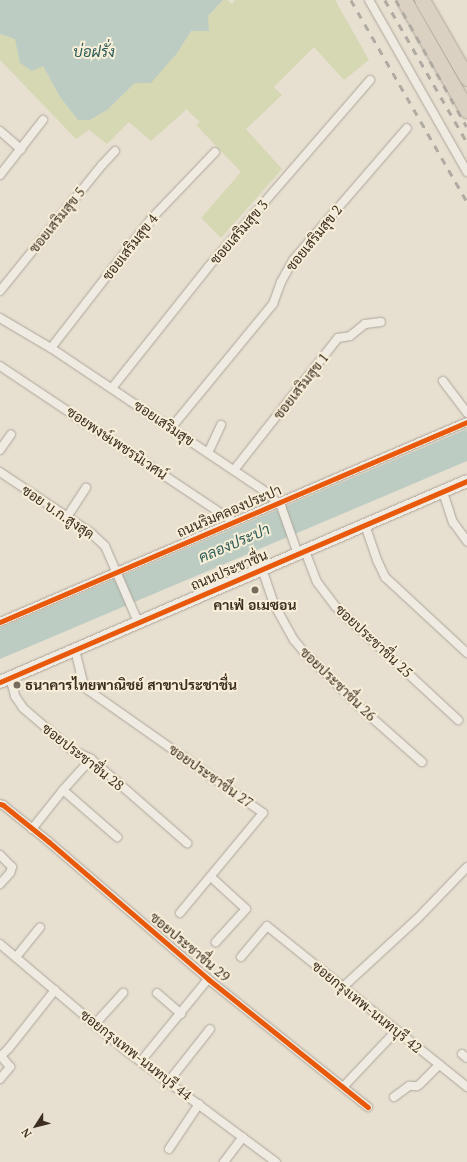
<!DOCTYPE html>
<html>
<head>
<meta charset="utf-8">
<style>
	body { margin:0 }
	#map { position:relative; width:467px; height:1162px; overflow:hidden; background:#e7e0d1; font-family:"PT Serif",Sarabun,serif }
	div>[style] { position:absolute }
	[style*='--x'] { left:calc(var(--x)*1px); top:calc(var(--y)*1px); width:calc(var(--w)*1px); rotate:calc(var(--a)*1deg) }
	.green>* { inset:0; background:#d6d7b3 }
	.water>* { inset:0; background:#bcccc2 }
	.roads { filter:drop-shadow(0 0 1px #ada599) drop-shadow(0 0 1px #ada599) }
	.minor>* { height:8px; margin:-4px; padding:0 4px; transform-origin:4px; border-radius:4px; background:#efebe3 }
	.secondary>* { height:12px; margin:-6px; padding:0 6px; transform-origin:6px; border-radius:6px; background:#efebe3 }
	.motorway>* { height:15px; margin:-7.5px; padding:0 7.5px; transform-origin:7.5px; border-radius:7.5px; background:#dad1c2 }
	.rail>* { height:2.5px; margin-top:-1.25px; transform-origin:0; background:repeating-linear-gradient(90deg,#afaaa2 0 7px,transparent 0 14px) }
	.cycleway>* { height:5px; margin:-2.5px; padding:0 2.5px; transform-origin:2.5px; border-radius:2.5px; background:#e8590c }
	.dots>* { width:11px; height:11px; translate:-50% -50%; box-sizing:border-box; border:2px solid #f7eed8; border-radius:50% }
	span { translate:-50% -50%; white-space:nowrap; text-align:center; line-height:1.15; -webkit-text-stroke:4px #f7eed8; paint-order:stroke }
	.street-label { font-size:14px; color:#3d2e20 }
	.poi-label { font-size:14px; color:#3d2e20; font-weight:700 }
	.left { translate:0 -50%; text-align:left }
	.water-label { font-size:15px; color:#2f5d5a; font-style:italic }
	.north { position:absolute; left:16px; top:1106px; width:40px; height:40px; -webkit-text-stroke:3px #f7eed8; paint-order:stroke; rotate:234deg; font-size:11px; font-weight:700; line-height:16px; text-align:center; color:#3d2e20 }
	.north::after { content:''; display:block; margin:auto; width:14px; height:18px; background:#3d2e20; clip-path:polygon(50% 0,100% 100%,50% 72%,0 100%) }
</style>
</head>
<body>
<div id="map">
	<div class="green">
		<div style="clip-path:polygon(223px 0,227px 0,232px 4px,235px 0,335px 0,369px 60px,344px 80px,314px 47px,274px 87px,282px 95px,246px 129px,282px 169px,221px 238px,201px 218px,241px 172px,196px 125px,200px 122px,185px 108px,186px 110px,151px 141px,129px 122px,107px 144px,89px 130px,76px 139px,0 60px,0 34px,15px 39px,43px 66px,60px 97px,78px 120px,90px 120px,107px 110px,135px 83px,178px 52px,191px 31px,208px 16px)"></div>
	</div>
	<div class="water">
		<div style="clip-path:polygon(0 0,223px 0,208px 16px,209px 31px,191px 31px,178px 52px,151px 83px,135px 83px,107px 110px,90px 120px,78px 120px,60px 97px,43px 66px,32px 71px,20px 63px,15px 39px,0 34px)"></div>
		<div style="clip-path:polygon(467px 429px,467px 461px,0 659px,0 628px)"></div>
	</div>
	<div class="roads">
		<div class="minor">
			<div style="--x:369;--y:0;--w:198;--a:60.3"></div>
			<div style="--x:0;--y:131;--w:28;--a:41"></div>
			<div style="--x:0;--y:175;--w:70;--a:-52"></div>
			<div style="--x:0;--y:291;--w:162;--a:-51"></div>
			<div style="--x:102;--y:165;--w:19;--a:-47"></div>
			<div style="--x:0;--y:318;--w:59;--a:30.5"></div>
			<div style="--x:51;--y:348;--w:259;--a:33.8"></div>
			<div style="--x:266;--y:492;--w:21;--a:43"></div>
			<div style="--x:281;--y:506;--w:51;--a:70.5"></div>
			<div style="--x:51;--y:348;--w:165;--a:-52.2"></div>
			<div style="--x:152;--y:218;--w:91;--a:-46.3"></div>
			<div style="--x:0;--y:366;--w:281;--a:33.7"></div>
			<div style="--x:443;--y:381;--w:40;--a:53"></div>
			<div style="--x:112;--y:388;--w:156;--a:-51.5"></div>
			<div style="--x:209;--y:266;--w:246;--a:-49.1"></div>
			<div style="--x:171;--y:428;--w:161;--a:-50.6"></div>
			<div style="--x:273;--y:304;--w:23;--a:-70"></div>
			<div style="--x:281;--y:282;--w:25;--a:-61"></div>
			<div style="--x:293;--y:260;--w:174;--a:-49.2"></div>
			<div style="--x:0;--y:450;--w:19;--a:-55"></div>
			<div style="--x:208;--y:453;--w:31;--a:-65"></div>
			<div style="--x:234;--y:470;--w:168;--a:-51.8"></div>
			<div style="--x:338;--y:338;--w:12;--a:-9"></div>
			<div style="--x:350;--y:336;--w:19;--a:-39"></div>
			<div style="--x:365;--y:324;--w:16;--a:-7"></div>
			<div style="--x:0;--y:472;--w:110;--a:33.8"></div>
			<div style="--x:91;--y:533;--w:19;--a:43"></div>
			<div style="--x:105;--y:546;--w:83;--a:66.5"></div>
			<div style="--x:443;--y:492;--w:32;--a:72"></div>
			<div style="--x:453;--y:522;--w:24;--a:54"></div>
			<div style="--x:67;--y:517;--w:35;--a:-57"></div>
			<div style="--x:365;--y:525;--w:39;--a:71"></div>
			<div style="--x:378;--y:562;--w:17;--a:65"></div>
			<div style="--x:385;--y:577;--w:112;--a:42.8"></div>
			<div style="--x:305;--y:551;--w:33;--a:69"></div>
			<div style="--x:317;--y:582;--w:30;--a:53"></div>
			<div style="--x:335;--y:606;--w:168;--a:42.8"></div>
			<div style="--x:262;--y:569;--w:39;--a:71"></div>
			<div style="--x:275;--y:606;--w:39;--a:61"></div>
			<div style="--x:294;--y:640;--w:16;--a:50"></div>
			<div style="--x:304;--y:652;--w:81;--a:44.5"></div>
			<div style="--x:362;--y:709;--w:80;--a:41.5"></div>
			<div style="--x:0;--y:622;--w:508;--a:-23.18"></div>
			<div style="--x:75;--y:650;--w:33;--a:76"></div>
			<div style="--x:83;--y:682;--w:9;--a:58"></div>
			<div style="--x:88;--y:690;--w:214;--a:35.1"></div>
			<div style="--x:263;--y:813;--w:130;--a:129.7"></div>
			<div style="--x:10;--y:678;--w:19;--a:74"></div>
			<div style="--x:15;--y:696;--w:14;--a:56"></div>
			<div style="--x:23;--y:708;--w:65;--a:40.6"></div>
			<div style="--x:72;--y:750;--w:21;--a:25"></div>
			<div style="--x:91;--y:759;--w:128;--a:41.2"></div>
			<div style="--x:63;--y:790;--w:72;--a:41"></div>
			<div style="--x:0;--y:804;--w:3;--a:18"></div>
			<div style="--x:3;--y:805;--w:59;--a:38.8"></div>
			<div style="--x:49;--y:842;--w:210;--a:40.7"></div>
			<div style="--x:208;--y:979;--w:205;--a:38.7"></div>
			<div style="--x:32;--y:829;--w:50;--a:-51.5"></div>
			<div style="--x:63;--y:790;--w:42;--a:-47.9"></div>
			<div style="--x:0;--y:855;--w:17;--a:45"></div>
			<div style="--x:12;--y:867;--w:6;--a:108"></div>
			<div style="--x:10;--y:873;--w:15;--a:132"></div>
			<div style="--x:211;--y:877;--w:47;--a:42.4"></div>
			<div style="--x:246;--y:909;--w:45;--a:132.3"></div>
			<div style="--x:0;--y:944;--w:164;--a:40.3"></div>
			<div style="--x:125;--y:1050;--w:188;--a:36.6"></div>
			<div style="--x:16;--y:957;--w:38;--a:-51"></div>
			<div style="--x:241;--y:957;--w:40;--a:-50"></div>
			<div style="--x:267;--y:926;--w:257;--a:38.8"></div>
			<div style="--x:343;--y:987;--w:100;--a:-42.6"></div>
			<div style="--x:417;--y:919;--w:72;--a:-46.1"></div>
			<div style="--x:157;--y:993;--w:32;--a:41"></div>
			<div style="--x:95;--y:1024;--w:42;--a:-47.9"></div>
			<div style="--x:462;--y:1054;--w:6;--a:39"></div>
			<div style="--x:0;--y:1055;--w:1;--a:45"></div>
			<div style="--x:1;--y:1056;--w:11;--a:-45"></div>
			<div style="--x:9;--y:1048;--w:74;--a:-51.6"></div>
			<div style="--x:141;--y:1061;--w:106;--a:-50.7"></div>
			<div style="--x:0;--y:1079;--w:16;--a:-50"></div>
			<div style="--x:10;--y:1067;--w:14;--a:-129"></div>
			<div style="--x:169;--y:1081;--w:66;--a:-51.7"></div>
			<div style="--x:344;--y:1086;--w:76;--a:-46.6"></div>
			<div style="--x:394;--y:1097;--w:19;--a:-36"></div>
			<div style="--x:409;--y:1086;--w:8;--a:0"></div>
			<div style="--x:417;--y:1086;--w:4;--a:-34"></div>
			<div style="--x:420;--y:1084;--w:27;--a:-45"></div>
			<div style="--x:169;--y:1149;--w:54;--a:-56.3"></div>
			<div style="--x:224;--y:1162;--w:31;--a:-53"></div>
		</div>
		<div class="secondary">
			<div style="--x:0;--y:682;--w:508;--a:-23.29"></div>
		</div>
		<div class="motorway">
			<div style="--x:404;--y:0;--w:127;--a:60.2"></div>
			<div style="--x:422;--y:0;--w:90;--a:60"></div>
		</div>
	</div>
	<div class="rail">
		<div style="--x:351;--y:0;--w:233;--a:60.1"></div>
		<div style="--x:385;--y:0;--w:164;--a:60"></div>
		<div style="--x:396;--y:0;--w:145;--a:60.8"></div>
	</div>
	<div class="cycleway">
		<div style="--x:0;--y:622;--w:508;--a:-23.18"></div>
		<div style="--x:0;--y:682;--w:508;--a:-23.29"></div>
		<div style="--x:0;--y:804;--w:3;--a:18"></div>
		<div style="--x:3;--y:805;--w:59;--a:38.8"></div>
		<div style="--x:49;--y:842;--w:210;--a:40.7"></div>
		<div style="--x:208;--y:979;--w:205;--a:38.7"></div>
	</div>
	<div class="dots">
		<div style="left:255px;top:590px;background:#786c5e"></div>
		<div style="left:17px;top:685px;background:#786c5e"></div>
	</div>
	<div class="street-label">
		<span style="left:57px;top:220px;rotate:-51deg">ซอยเสริมสุข 5</span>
		<span style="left:239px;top:232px;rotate:-49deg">ซอยเสริมสุข 3</span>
		<span style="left:314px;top:238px;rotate:-51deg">ซอยเสริมสุข 2</span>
		<span style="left:130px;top:247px;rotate:-52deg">ซอยเสริมสุข 4</span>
		<span style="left:301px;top:386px;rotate:-52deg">ซอยเสริมสุข 1</span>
		<span style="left:164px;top:423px;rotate:34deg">ซอยเสริมสุข</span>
		<span style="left:117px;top:443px;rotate:34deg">ซอยพงษ์เพชรนิเวศน์</span>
		<span style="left:229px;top:511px;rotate:-23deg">ถนนริมคลองประปา</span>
		<span style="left:58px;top:512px;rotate:34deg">ซอย บ.ก.สูงสุด</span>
		<span style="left:229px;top:570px;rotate:-23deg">ถนนประชาชื่น</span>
		<span style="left:374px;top:641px;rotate:43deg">ซอยประชาชื่น 25</span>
		<span style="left:338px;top:684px;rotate:44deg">ซอยประชาชื่น 26</span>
		<span style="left:83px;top:757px;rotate:38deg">ซอยประชาชื่น 28</span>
		<span style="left:211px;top:776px;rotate:35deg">ซอยประชาชื่น 27</span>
		<span style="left:190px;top:947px;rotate:40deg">ซอยประชาชื่น 29</span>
		<span style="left:367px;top:1007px;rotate:39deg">ซอยกรุงเทพ-นนทบุรี 42</span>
		<span style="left:136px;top:1055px;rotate:38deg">ซอยกรุงเทพ-นนทบุรี 44</span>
	</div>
	<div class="poi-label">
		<span style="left:255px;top:605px">คาเฟ่ อเมซอน</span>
		<span class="left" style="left:25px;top:685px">ธนาคารไทยพาณิชย์ สาขาประชาชื่น</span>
	</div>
	<div class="water-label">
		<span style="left:94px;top:52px">บ่อฝรั่ง</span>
		<span style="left:234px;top:543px;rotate:-23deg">คลองประปา</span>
	</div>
	<div class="north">N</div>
</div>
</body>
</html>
